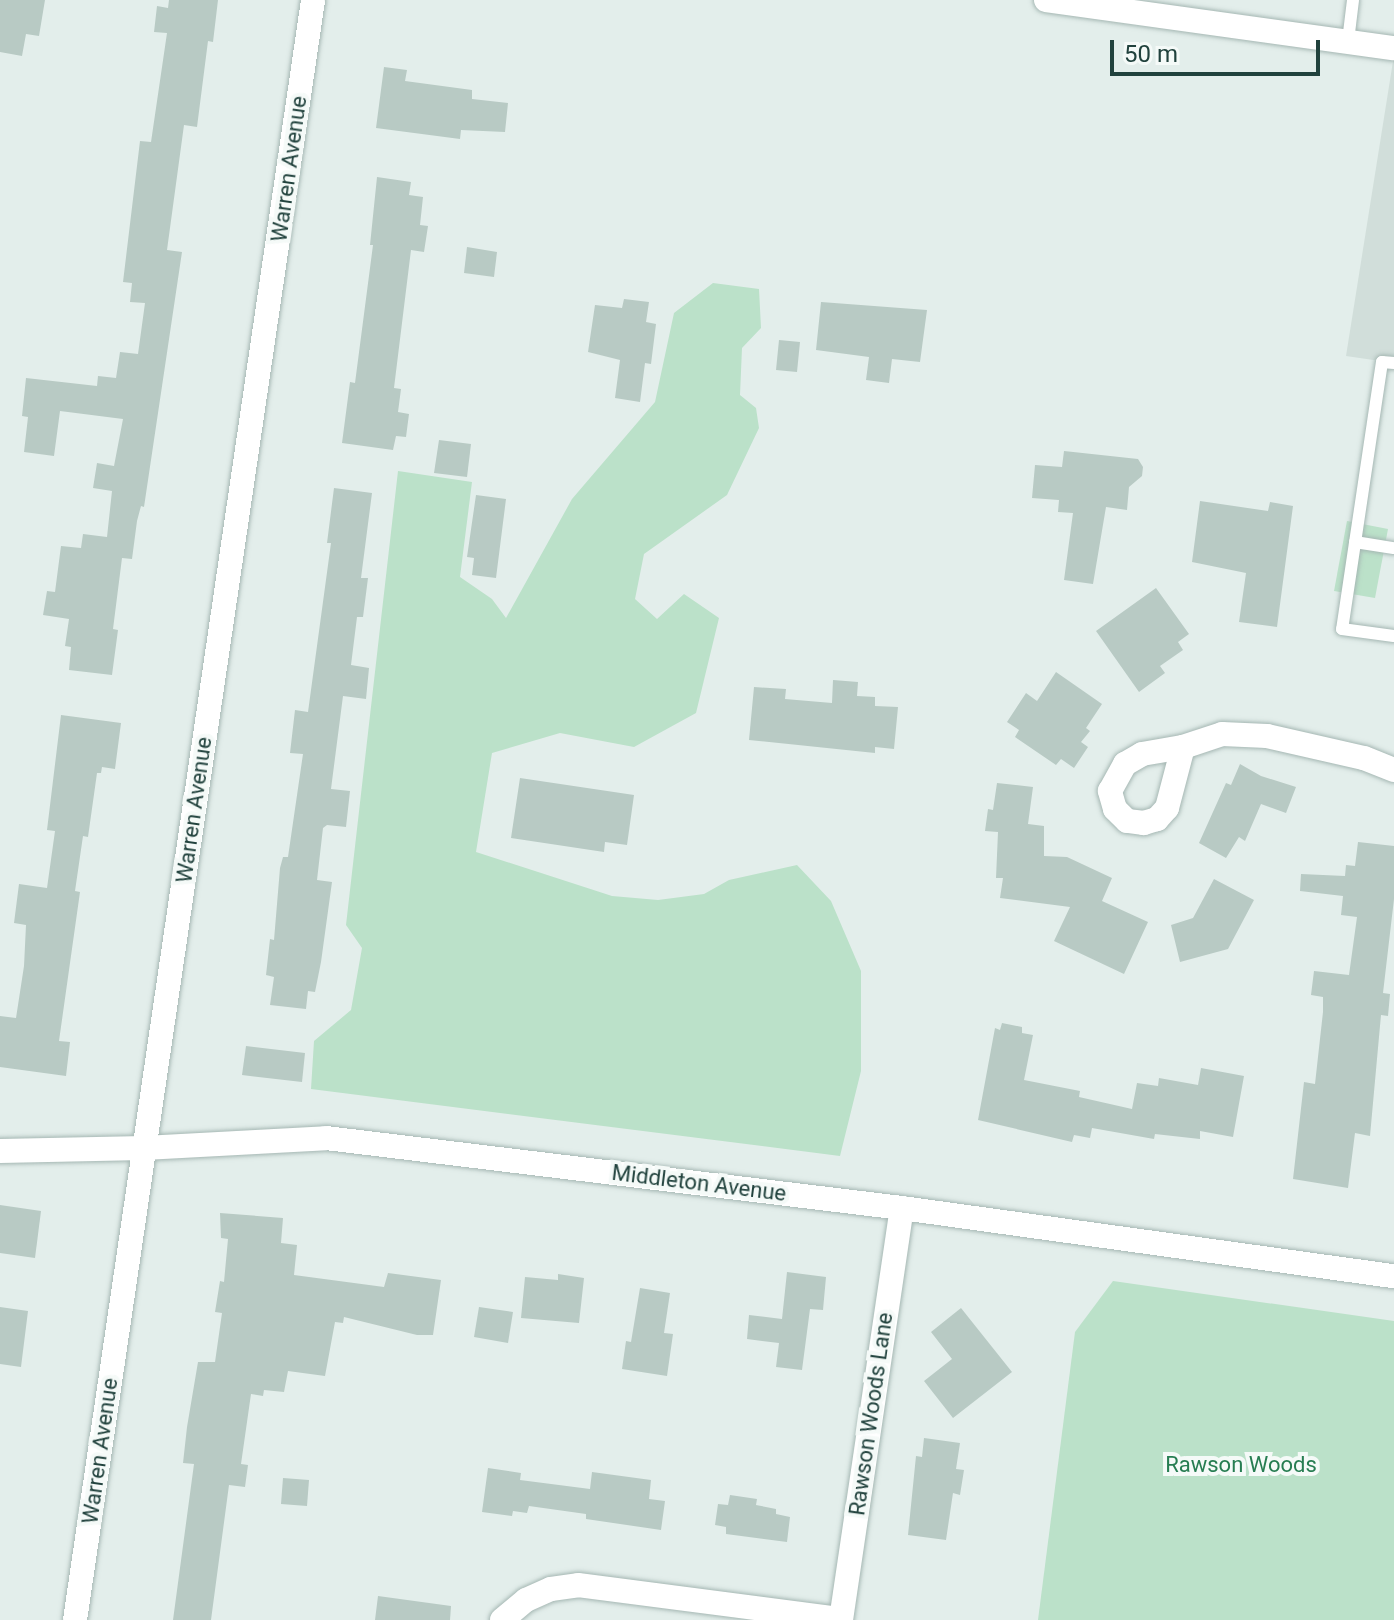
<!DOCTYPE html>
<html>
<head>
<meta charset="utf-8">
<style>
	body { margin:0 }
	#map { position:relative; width:1394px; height:1620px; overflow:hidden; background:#e3eeeb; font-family:Roboto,sans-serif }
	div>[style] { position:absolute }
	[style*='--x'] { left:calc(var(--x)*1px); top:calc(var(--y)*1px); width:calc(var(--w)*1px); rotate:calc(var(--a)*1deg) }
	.built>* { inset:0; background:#d1deda }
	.green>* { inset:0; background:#bbe1c9 }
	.building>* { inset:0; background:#b8cac4 }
	.roads { filter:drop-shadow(0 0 2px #a5b7b3) drop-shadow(0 0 2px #a5b7b3) }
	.service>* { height:12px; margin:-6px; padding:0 6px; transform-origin:6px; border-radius:6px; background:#fff }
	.minor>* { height:24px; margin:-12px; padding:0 12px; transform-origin:12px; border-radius:12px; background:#fff }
	.secondary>* { height:24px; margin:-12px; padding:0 12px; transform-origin:12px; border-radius:12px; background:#fff }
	span { translate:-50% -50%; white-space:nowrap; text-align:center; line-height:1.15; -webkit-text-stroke:8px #f5faf8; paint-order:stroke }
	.street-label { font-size:22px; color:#21423d }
	.park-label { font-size:22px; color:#277d52 }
	.scale { position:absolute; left:1110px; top:40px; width:210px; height:36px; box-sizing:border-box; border:4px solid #21423d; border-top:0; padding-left:10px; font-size:24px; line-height:28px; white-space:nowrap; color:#21423d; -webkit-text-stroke:6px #f5faf8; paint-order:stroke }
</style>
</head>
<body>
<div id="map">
	<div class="built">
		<div style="clip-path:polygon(1394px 55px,1394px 363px,1346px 356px)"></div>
	</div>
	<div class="green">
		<div style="clip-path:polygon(713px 283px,759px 289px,761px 328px,742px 348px,740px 395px,756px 408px,759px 428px,727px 495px,644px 554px,635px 599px,657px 619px,684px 594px,719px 618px,696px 713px,634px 747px,560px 733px,492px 753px,476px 852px,612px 896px,658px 900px,704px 894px,729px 880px,797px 865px,831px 901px,861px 971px,861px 1071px,840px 1156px,311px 1089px,314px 1041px,351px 1010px,362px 948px,346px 925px,398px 471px,472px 482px,460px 577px,492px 599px,506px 618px,572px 499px,655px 402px,674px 313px)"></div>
		<div style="clip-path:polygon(1347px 521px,1388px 529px,1375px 598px,1334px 591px)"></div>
		<div style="clip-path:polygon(1113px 1281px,1394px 1321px,1394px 1620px,1038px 1620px,1075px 1332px)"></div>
	</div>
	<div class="building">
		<div style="clip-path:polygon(0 0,45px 0,39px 36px,26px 34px,22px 56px,0 52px)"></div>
		<div style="clip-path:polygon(169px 0,218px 0,213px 42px,208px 41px,197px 127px,184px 125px,167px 250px,182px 252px,144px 507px,141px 506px,137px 521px,132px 559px,122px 558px,113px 629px,118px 630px,112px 675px,69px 670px,71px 647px,65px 646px,69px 619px,43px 615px,47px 591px,55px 592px,61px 546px,81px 548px,83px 534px,107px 537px,112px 491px,93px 488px,97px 463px,114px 466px,123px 419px,60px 411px,54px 456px,24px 452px,28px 417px,22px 416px,26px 378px,97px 386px,98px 376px,116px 378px,120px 352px,138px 354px,145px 303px,130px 302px,132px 283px,123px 282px,140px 141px,151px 142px,167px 33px,154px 32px,157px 6px,168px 8px)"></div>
		<div style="clip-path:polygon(384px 67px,407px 70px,405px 81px,472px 90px,472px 99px,508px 103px,505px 132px,461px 130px,460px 139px,376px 128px)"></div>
		<div style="clip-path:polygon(377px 177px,411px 182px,409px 195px,423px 197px,420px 225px,428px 226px,424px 252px,411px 250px,394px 388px,401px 389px,398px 412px,409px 414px,406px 437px,396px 436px,393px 450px,342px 443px,350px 382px,355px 383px,373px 245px,370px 245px)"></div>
		<div style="clip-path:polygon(467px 247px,497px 252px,494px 277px,464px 273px)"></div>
		<div style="clip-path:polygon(624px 299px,649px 302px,646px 322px,656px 324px,651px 364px,645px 363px,640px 402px,615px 398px,620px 360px,588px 352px,595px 305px,622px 308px)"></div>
		<div style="clip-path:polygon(821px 302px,927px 310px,920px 362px,892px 359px,889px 383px,866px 380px,869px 357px,816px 350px)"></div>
		<div style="clip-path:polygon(779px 340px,800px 342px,797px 372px,776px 370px)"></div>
		<div style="clip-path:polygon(439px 440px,471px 444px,467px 477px,434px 473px)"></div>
		<div style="clip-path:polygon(1064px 451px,1138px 459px,1143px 467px,1142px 476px,1129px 487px,1127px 510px,1106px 507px,1093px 584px,1064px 580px,1073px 513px,1058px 512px,1059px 500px,1032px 498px,1035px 465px,1062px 467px)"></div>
		<div style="clip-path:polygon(334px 488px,372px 493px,361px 578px,368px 578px,363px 617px,357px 617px,351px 665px,369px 668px,366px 699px,343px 696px,331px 789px,350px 791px,346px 827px,327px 825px,323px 828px,317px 880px,332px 882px,321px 962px,315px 992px,308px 991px,306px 1009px,270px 1005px,274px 977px,266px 975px,270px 939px,274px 940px,280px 868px,283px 857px,288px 857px,303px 754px,290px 753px,295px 710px,308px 712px,331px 543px,327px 543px)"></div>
		<div style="clip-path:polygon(476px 495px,506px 499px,496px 578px,472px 575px,474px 558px,467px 557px)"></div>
		<div style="clip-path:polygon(1200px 501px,1268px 511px,1270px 502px,1293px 506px,1277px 627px,1239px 622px,1246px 573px,1192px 562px)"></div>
		<div style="clip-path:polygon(1156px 588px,1189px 634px,1178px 642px,1183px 650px,1160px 666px,1165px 673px,1139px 692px,1096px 631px)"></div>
		<div style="clip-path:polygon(1056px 672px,1102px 704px,1086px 728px,1090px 731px,1081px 742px,1088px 747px,1074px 768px,1061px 759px,1056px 765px,1015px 737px,1019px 730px,1007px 722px,1026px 693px,1037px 701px)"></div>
		<div style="clip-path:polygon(833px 680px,858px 682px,857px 696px,875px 697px,875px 706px,898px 707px,894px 749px,875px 747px,875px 753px,749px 740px,754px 687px,786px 689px,785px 699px,832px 703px)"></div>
		<div style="clip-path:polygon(61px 715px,121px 723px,115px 769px,102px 767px,101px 773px,97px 773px,88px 837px,83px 836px,75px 891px,80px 892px,59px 1041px,70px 1042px,66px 1076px,0 1067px,0 1016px,16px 1018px,24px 966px,26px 925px,14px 923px,19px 884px,47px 888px,55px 831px,47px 830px)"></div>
		<div style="clip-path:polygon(1240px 764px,1261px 776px,1296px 787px,1286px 813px,1261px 804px,1245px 841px,1239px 837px,1226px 858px,1199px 843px,1226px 783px,1231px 785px)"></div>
		<div style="clip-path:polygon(520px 778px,634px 795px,627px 845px,605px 842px,604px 852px,511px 838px)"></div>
		<div style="clip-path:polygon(997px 783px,1033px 787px,1028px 824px,1044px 826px,1044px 856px,1067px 857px,1112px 878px,1102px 901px,1148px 922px,1124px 974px,1054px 941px,1070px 907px,1000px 898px,1003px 878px,996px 878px,998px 832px,985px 831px,988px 809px,993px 810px)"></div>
		<div style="clip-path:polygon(1358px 842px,1394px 846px,1394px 899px,1383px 993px,1390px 994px,1388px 1016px,1381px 1015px,1370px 1136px,1355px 1133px,1348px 1188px,1293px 1179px,1304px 1082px,1315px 1084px,1323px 1012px,1323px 997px,1311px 995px,1314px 971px,1349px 975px,1357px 917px,1341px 915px,1343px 896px,1300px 891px,1301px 874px,1345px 876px,1346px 865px,1355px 866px)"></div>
		<div style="clip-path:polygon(1214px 879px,1254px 900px,1228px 949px,1180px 962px,1171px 925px,1193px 918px)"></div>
		<div style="clip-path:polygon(1002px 1023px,1022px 1027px,1022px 1033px,1033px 1035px,1024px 1080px,1080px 1091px,1079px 1097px,1132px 1109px,1137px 1083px,1158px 1086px,1159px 1078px,1198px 1085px,1201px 1068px,1244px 1076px,1233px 1137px,1200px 1131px,1200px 1139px,1155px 1134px,1154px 1139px,1092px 1128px,1090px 1138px,1074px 1135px,1072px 1142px,978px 1120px,995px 1028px,1000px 1030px)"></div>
		<div style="clip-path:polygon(246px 1046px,305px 1053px,302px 1082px,242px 1075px)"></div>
		<div style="clip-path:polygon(0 1205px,41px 1211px,35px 1258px,0 1253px)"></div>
		<div style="clip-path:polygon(220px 1213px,283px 1218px,281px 1243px,297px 1245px,294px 1275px,384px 1287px,388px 1273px,441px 1280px,433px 1335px,417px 1335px,344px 1317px,343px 1323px,335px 1322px,325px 1376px,288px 1371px,284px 1392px,264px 1390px,263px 1396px,251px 1394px,241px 1464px,248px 1465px,245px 1487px,229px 1485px,211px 1620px,173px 1620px,194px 1464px,183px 1463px,187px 1427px,198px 1362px,215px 1362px,222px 1313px,215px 1312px,220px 1281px,224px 1282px,228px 1239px,221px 1238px)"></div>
		<div style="clip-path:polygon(787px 1272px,826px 1277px,823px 1310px,810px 1309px,802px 1370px,776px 1367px,779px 1343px,747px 1339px,749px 1315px,782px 1319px)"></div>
		<div style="clip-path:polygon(558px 1274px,584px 1278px,579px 1323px,521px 1318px,525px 1277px,558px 1280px)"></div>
		<div style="clip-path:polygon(640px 1288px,670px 1293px,664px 1333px,673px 1334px,667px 1376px,622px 1369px,626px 1341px,631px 1342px)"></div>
		<div style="clip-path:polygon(0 1307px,28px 1311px,21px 1367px,0 1364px)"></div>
		<div style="clip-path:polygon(479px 1307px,513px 1312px,508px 1343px,474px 1337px)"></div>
		<div style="clip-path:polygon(961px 1308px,1012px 1372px,953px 1418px,924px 1381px,952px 1359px,931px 1332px)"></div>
		<div style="clip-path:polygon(924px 1438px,960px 1443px,956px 1469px,964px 1470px,960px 1495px,953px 1493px,946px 1540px,908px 1535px,916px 1456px,922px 1457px)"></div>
		<div style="clip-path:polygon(488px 1468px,521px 1473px,520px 1480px,590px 1489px,592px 1472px,651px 1480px,649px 1499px,665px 1501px,661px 1530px,586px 1519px,586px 1514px,529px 1506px,527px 1513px,513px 1511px,512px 1516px,482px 1512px)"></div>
		<div style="clip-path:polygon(283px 1478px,309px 1480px,307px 1506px,281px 1504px)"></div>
		<div style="clip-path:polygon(730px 1495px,757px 1499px,756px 1505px,776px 1509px,776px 1514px,790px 1517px,787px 1542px,726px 1534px,726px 1527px,715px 1525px,718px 1504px,728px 1505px)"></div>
		<div style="clip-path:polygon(378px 1596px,451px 1606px,450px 1620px,375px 1620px)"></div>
	</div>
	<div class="roads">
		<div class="service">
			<div style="--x:1348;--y:41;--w:41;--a:-83"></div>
			<div style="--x:1394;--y:363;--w:12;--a:-175"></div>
			<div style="--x:1382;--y:362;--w:270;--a:98.5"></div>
			<div style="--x:1342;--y:629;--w:52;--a:7.7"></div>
			<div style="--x:1355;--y:542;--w:39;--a:9"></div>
		</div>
		<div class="minor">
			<div style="--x:1183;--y:747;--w:63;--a:104.7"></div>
			<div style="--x:1167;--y:808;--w:15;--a:132"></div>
			<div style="--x:1157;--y:819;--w:14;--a:163"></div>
			<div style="--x:1144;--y:823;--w:17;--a:-173"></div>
			<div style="--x:1127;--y:821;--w:17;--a:-135"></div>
			<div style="--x:1115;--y:809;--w:19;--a:-106"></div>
			<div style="--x:1110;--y:791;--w:31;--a:-61"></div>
			<div style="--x:1125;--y:764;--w:20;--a:-30"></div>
			<div style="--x:1142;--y:754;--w:42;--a:-9.7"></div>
			<div style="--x:1183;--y:747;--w:41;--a:-18.4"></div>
			<div style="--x:1222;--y:734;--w:45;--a:2.5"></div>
			<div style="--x:1267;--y:736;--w:99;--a:12.8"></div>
			<div style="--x:1364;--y:758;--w:32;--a:22"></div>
			<div style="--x:0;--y:1151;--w:144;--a:-1.2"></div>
			<div style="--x:144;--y:1148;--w:182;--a:-3.1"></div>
			<div style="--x:326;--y:1138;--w:580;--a:6.93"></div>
			<div style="--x:902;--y:1208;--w:497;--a:7.9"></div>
			<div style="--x:75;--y:1620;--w:1637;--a:-81.64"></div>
			<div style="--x:502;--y:1620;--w:31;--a:-40"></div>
			<div style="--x:526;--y:1600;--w:27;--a:-24"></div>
			<div style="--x:551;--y:1589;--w:27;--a:-8"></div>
			<div style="--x:578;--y:1585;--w:265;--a:7.4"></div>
			<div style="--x:841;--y:1620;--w:416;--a:-81.6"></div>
		</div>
		<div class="secondary">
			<div style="--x:1046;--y:0;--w:351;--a:7.9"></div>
		</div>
	</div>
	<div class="street-label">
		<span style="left:289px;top:169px;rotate:-82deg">Warren Avenue</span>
		<span style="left:194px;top:810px;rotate:-82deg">Warren Avenue</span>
		<span style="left:699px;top:1183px;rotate:7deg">Middleton Avenue</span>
		<span style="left:871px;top:1414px;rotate:-82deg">Rawson Woods Lane</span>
		<span style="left:100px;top:1451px;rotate:-82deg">Warren Avenue</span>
	</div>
	<div class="park-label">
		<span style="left:1241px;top:1465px">Rawson Woods</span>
	</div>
	<div class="scale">50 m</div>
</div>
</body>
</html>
